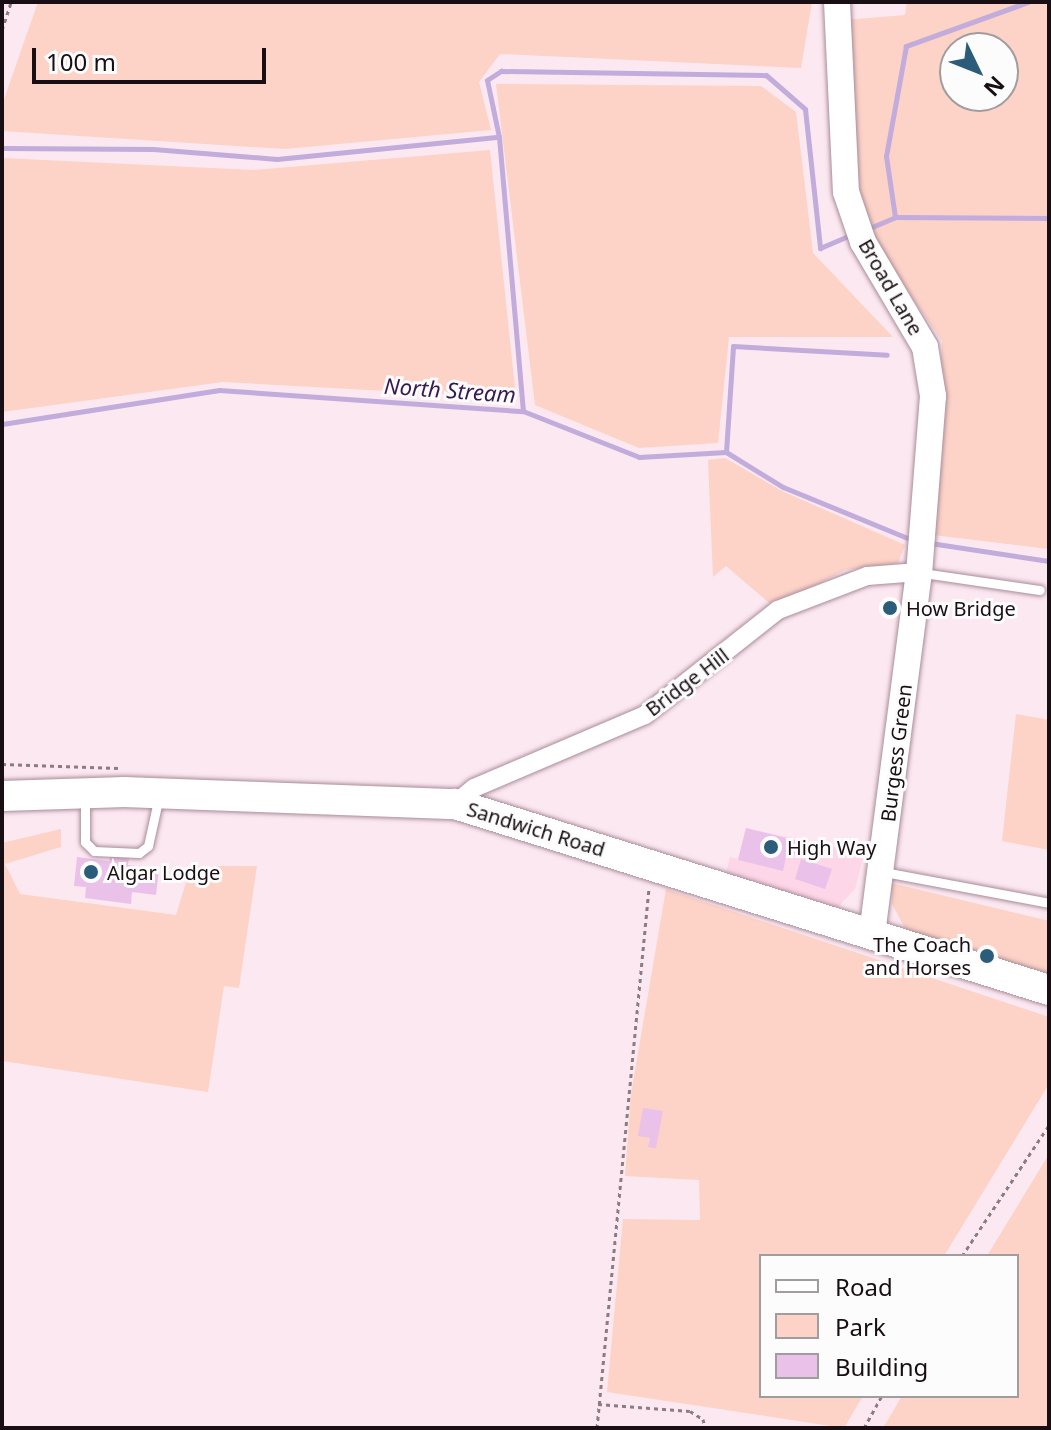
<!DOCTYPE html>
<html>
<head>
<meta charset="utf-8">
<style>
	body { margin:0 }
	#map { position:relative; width:1051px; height:1430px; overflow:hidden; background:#fce8f1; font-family:"Noto Sans",sans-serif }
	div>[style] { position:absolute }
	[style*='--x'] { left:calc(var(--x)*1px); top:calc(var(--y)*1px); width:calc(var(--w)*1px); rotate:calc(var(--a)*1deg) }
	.built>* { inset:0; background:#fdd6e7 }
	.green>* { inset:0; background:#fdd2c7 }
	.stream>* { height:5px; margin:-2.5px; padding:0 2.5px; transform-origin:2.5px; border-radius:2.5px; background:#c1acdc }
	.building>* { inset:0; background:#eac1e9 }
	.path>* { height:3px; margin-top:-1.5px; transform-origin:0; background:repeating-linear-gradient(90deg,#8b7c83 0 4px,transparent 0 8px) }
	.roads { filter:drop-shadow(0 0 2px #a98c99) drop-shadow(0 0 2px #a98c99) }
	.lane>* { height:9px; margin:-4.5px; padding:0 4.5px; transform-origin:4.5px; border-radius:4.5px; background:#fff }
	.street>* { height:18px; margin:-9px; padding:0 9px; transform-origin:9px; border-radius:9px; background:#fff }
	.secondary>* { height:26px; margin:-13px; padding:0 13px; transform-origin:13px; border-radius:13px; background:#fff }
	.primary>* { height:30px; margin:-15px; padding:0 15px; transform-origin:15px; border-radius:15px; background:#fff }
	.dots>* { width:22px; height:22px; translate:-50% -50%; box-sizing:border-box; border:4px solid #fcfcfc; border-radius:50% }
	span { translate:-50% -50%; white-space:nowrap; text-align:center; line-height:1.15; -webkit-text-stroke:6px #fcfcfc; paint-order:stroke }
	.street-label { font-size:20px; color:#180e13 }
	.poi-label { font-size:20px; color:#180e13 }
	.left { translate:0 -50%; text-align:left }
	.right { translate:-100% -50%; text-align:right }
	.water-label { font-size:22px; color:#371952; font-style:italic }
	.frame { position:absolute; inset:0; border:4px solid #180e13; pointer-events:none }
	.legend { position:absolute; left:759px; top:1254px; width:260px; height:144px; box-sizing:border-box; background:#fcfcfc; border:2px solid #a19d9f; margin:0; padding:10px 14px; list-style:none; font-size:24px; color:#180e13 }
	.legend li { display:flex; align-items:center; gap:16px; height:40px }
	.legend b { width:40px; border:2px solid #a19d9f }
	.north { position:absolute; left:939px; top:32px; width:80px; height:80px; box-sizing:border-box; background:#fcfcfc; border:2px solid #a19d9f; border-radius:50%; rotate:133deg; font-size:22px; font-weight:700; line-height:32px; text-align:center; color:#180e13 }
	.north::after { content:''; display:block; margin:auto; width:28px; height:36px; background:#2b5d7a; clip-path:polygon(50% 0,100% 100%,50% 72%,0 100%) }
	.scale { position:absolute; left:32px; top:48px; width:234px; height:36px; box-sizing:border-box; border:4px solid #180e13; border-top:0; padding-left:10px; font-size:24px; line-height:28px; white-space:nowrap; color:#180e13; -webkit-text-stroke:6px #fcfcfc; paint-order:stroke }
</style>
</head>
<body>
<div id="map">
	<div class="built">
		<div style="clip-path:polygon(746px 828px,864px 854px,855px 889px,839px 906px,817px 914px,723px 884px,730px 857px,738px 859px)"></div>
	</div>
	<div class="green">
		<div style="clip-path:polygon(38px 2px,812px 2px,801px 68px,500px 54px,479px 82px,491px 130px,285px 149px,2px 131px,2px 105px)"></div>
		<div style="clip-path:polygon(evenodd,907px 2px,1049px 2px,1049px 549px,933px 535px,942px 341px,883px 256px,861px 201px,844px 20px,905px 15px,907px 2px,955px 48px,1003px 48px,1003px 96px,955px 96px,955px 48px)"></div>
		<div style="clip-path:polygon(496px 84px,761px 86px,796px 112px,813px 253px,893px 337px,729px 337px,718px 443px,639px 448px,535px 405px)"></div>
		<div style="clip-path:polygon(490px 150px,516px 398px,223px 382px,2px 412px,2px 158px,253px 170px)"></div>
		<div style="clip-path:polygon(725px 458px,782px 491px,905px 545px,898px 563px,845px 570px,774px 607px,726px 566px,713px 577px,708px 460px)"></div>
		<div style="clip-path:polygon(1016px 714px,1049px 720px,1049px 850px,1002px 841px)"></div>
		<div style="clip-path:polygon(61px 829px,61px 847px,5px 864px,20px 894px,176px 915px,191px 866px,257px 866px,239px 988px,224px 986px,208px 1092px,2px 1061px,2px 843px)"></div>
		<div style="clip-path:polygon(891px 883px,1049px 921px,1047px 982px,908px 934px,892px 904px)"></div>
		<div style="clip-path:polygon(666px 889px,1049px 1017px,1049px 1084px,944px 1256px,761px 1256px,761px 1396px,863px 1396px,844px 1428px,607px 1392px,623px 1219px,700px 1220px,699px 1180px,625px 1176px,631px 1094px)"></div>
		<div style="clip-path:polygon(1049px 1154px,1049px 1428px,883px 1428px,902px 1396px,1017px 1396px,1017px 1256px,987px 1256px)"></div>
	</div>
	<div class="stream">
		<div style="--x:1028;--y:2;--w:130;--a:160.2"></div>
		<div style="--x:906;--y:46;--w:112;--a:100.3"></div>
		<div style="--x:886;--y:156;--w:62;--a:81.6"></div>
		<div style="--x:895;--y:217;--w:154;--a:0.4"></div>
		<div style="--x:499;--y:137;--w:58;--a:-101.9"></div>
		<div style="--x:487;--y:80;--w:17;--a:-33"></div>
		<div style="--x:501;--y:71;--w:265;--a:0.9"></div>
		<div style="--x:766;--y:75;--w:52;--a:41.1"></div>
		<div style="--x:805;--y:109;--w:140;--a:83.8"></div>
		<div style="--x:820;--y:248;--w:28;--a:-23"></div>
		<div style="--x:2;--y:148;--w:151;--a:0.4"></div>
		<div style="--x:153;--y:149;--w:124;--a:4.6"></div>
		<div style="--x:277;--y:159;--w:223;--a:-5.7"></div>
		<div style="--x:499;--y:137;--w:275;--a:85"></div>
		<div style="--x:872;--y:227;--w:25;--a:-23"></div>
		<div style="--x:2;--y:424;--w:220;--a:-8.9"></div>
		<div style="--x:219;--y:390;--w:305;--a:4"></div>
		<div style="--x:523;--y:411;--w:125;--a:21.6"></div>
		<div style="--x:639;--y:457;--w:87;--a:-3.3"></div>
		<div style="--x:726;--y:452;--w:67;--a:31.6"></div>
		<div style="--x:783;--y:487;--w:139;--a:22.3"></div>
		<div style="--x:726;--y:452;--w:106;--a:-86.2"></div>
		<div style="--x:733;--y:346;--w:154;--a:3.3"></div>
		<div style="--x:930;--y:543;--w:120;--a:8.6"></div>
	</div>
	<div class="building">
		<div style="clip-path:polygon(746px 828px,802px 842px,799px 855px,787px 852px,783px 871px,738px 860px)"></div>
		<div style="clip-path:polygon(110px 856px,129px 858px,128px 865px,159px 869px,156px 895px,132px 892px,131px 904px,85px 898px,86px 887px,74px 886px,77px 857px,109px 861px)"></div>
		<div style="clip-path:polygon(801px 859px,832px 869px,825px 889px,795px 879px)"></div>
		<div style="clip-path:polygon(643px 1108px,663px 1111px,656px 1148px,648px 1147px,650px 1138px,638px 1136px)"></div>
	</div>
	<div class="path">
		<div style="--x:2;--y:30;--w:29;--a:-72"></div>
		<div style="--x:2;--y:764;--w:116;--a:2"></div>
		<div style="--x:962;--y:1256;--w:157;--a:-56.4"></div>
		<div style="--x:598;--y:1404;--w:92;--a:4.4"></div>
		<div style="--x:690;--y:1411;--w:15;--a:32"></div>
		<div style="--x:703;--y:1419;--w:9;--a:77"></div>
		<div style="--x:597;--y:1428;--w:542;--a:-84.5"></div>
		<div style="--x:864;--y:1428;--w:37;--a:-61"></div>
	</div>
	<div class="roads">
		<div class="lane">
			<div style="--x:923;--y:573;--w:118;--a:8.3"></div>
			<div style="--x:85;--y:797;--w:45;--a:90"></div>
			<div style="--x:85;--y:842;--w:13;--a:45"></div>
			<div style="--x:94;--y:851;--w:45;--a:2.5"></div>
			<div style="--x:139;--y:853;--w:11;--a:-38"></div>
			<div style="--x:148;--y:846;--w:51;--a:-77.6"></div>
			<div style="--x:884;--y:872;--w:168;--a:10.6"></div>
		</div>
		<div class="street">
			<div style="--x:455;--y:804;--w:25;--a:-40"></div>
			<div style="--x:474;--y:788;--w:186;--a:-23.1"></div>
			<div style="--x:645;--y:715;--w:169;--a:-38.3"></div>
			<div style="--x:778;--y:610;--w:95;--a:-20.9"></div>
			<div style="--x:867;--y:576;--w:52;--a:-4.4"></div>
		</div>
		<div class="secondary">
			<div style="--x:837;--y:2;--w:190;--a:87.3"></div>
			<div style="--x:846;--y:192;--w:53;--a:71.2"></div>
			<div style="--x:863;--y:242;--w:122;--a:59.4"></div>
			<div style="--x:925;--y:347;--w:50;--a:80.7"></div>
			<div style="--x:933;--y:396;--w:177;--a:94.5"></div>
			<div style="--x:919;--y:572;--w:365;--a:97.4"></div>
		</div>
		<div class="primary">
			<div style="--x:2;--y:796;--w:123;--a:-1.9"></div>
			<div style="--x:125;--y:792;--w:330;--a:2.1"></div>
			<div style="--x:455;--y:804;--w:622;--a:17.39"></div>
		</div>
	</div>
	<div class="dots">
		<div style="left:890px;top:608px;background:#2b5d7a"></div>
		<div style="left:771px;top:847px;background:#2b5d7a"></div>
		<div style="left:91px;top:872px;background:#2b5d7a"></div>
		<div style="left:987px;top:956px;background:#2b5d7a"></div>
	</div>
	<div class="street-label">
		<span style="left:891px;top:287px;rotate:60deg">Broad Lane</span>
		<span style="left:687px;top:682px;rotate:-37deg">Bridge Hill</span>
		<span style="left:896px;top:753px;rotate:-83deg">Burgess Green</span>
		<span style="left:536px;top:829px;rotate:17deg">Sandwich Road</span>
	</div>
	<div class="poi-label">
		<span class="left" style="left:906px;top:608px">How Bridge</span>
		<span class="left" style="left:787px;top:847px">High Way</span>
		<span class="left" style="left:107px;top:872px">Algar Lodge</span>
		<span class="right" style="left:971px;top:956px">The Coach<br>and Horses</span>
	</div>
	<div class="water-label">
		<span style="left:450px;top:390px;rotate:4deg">North Stream</span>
	</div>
	<div class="frame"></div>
	<ul class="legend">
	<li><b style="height:10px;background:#fff"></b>Road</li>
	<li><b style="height:22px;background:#fdd2c7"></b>Park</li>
	<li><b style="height:22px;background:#eac1e9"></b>Building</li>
	</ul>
	<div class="north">N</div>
	<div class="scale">100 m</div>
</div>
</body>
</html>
